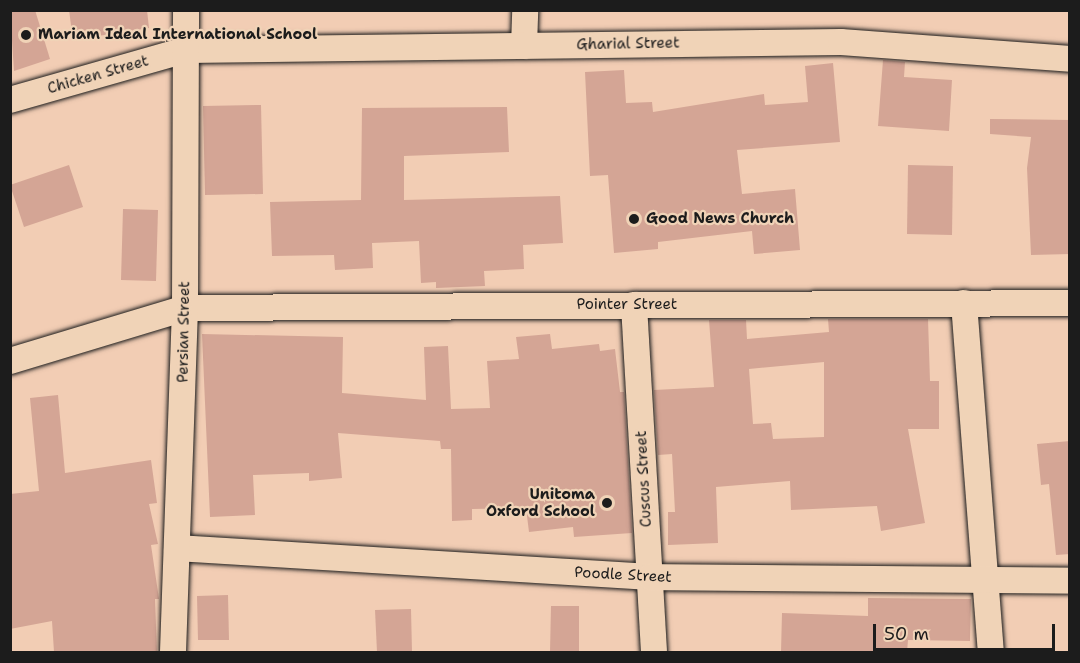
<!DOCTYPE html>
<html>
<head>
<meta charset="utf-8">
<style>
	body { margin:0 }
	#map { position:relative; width:1080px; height:663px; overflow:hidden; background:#f2cdb4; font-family:"Shantell Sans",sans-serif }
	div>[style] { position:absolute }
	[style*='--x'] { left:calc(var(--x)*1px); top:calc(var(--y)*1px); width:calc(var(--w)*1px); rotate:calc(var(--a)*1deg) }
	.building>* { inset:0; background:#d4a595 }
	.roads { filter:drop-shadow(0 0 2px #1c1c1c) drop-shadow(0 0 2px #1c1c1c) }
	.minor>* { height:26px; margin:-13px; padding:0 13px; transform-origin:13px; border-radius:13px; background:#f0d3b7 }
	.dots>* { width:16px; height:16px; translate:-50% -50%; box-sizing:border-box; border:3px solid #f0d3b7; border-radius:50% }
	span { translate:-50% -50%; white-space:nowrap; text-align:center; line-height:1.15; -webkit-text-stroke:4.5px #f0d3b7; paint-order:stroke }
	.poi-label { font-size:15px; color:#1c1c1c; font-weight:700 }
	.left { translate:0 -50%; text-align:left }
	.right { translate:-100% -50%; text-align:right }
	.street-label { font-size:15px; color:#1c1c1c }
	.frame { position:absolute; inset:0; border:12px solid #1c1c1c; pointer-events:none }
	.scale { position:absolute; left:873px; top:624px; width:182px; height:27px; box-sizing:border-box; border:3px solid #1c1c1c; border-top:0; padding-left:8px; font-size:18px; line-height:21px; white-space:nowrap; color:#1c1c1c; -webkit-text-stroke:4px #f0d3b7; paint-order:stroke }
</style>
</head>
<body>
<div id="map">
	<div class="building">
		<div style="clip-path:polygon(10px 10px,35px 10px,50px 59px,14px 71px)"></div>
		<div style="clip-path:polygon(69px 10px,147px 10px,149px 28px,73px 40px)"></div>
		<div style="clip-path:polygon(883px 60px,905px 62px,904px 77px,952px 80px,949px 131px,878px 126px)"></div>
		<div style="clip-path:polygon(833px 63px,840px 142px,737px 150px,742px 194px,795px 189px,800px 250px,754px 254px,752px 231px,658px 242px,658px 249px,614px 253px,608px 175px,590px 176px,585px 72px,624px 70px,626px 103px,652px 102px,653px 112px,764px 94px,765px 105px,808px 102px,805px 66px)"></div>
		<div style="clip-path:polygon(261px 105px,263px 194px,205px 195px,203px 106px)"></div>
		<div style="clip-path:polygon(507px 107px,509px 152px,404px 156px,404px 200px,560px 196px,563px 243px,523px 245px,524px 269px,484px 271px,485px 286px,436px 288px,436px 282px,421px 283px,419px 241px,372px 243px,373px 268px,335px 270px,334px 255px,272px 256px,270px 202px,361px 200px,362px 108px)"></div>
		<div style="clip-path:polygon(990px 119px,1070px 120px,1070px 254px,1031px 255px,1027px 168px,1031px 137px,990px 134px)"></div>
		<div style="clip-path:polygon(69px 165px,83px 207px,24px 227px,10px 185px)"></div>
		<div style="clip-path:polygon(908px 165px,953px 166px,952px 235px,907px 234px)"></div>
		<div style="clip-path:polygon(123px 209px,158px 210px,156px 281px,121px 280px)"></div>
		<div style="clip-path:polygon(evenodd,828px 319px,928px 319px,930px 381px,939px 381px,939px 429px,908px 429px,925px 523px,881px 531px,877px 506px,791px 510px,790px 481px,716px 487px,718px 543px,668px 545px,668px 512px,675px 512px,672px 454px,658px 455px,654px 390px,714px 387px,709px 320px,746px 320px,747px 339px,829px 332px,828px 319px,824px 362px,824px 437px,773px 439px,771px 423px,753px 424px,749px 369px,824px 362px)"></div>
		<div style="clip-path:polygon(202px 334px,343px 337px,342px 393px,426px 400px,424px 347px,448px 346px,451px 409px,490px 408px,487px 361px,519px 359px,516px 337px,550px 334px,552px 349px,599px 344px,600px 351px,615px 349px,620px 392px,624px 392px,632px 533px,574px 537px,573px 527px,529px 532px,526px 508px,472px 509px,472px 520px,452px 521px,451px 449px,441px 449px,440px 441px,338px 433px,342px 478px,309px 481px,309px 473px,253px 475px,255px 515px,210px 517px)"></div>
		<div style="clip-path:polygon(58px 395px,65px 473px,151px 460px,157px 503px,149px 504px,158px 544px,151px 545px,159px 599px,155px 599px,157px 652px,54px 652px,52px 621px,10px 629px,10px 494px,39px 491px,30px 398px)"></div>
		<div style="clip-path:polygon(1070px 441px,1070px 554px,1056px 555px,1049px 484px,1041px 485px,1037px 444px)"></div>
		<div style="clip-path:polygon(228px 595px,229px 640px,198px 640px,197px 596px)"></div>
		<div style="clip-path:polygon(868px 598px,971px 599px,970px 641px,908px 640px,907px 652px,781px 652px,782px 613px,868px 616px)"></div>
		<div style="clip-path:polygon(551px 606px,579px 606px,579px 652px,550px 652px)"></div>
		<div style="clip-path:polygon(411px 609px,412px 652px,377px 652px,375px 610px)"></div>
	</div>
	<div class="roads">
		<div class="minor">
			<div style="--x:524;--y:46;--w:36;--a:-88"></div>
			<div style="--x:10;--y:100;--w:183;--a:-15.9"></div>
			<div style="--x:186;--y:50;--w:655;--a:-0.7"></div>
			<div style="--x:841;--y:42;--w:230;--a:4.2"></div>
			<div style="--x:964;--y:303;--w:350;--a:85.6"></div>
			<div style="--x:634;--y:305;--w:348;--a:86.7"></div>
			<div style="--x:10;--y:361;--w:183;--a:-16.8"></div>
			<div style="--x:185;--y:308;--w:885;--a:-0.32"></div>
			<div style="--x:177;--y:548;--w:474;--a:3.5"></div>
			<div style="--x:650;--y:577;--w:420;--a:0.5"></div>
			<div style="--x:173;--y:652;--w:344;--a:-88"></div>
			<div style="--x:185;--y:308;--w:298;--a:-89.8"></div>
		</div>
	</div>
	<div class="dots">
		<div style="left:26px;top:35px;background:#1c1c1c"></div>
		<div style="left:634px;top:219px;background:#1c1c1c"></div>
		<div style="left:607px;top:503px;background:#1c1c1c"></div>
	</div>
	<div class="poi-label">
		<span class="left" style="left:38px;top:35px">Mariam Ideal International School</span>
		<span class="left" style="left:646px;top:219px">Good News Church</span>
		<span class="right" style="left:595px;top:503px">Unitoma<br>Oxford School</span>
	</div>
	<div class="street-label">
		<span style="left:628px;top:44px;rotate:-1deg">Gharial Street</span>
		<span style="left:98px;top:75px;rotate:-16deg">Chicken Street</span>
		<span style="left:627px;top:305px">Pointer Street</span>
		<span style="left:184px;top:332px;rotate:-89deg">Persian Street</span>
		<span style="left:644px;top:479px;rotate:-93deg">Cuscus Street</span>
		<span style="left:623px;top:575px;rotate:3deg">Poodle Street</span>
	</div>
	<div class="frame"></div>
	<div class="scale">50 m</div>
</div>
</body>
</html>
